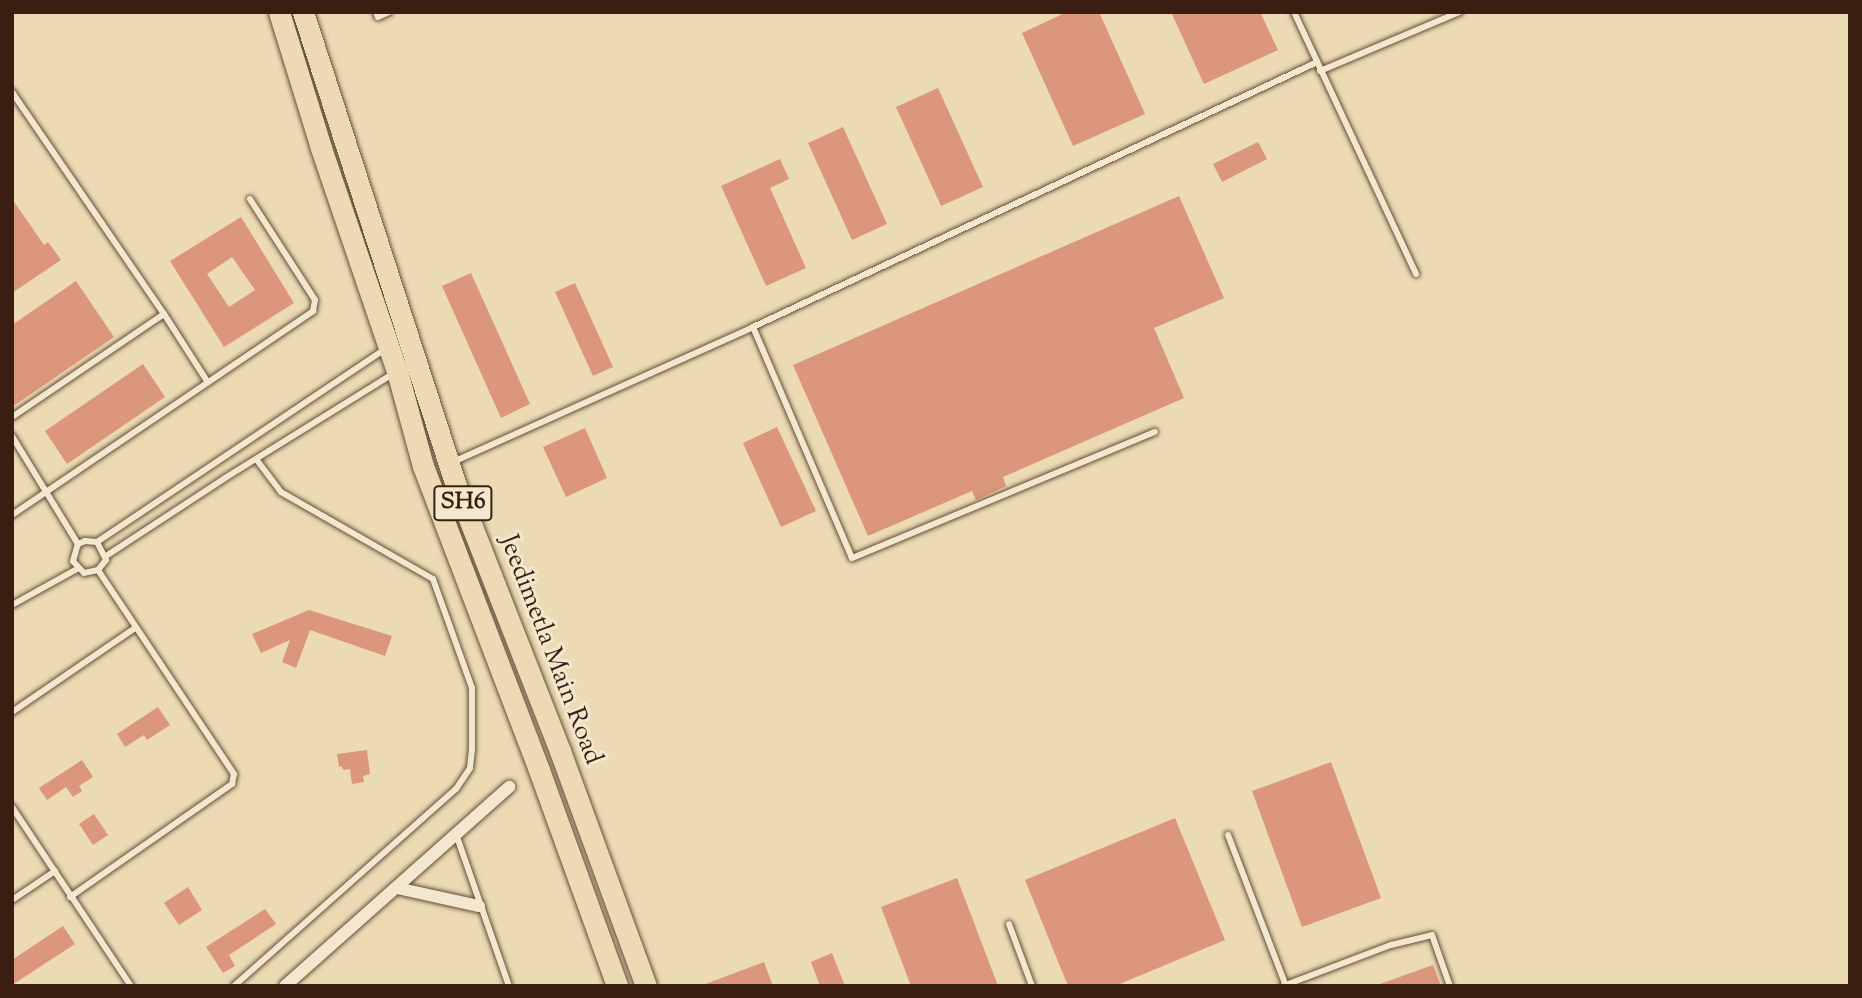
<!DOCTYPE html>
<html>
<head>
<meta charset="utf-8">
<style>
	body { margin:0 }
	#map { position:relative; width:1862px; height:998px; overflow:hidden; background:#ecdab4; font-family:"Sorts Mill Goudy",serif }
	div>[style] { position:absolute }
	[style*='--x'] { left:calc(var(--x)*1px); top:calc(var(--y)*1px); width:calc(var(--w)*1px); rotate:calc(var(--a)*1deg) }
	.building>* { inset:0; background:#db967c }
	.roads { filter:drop-shadow(0 0 2px #664e39) drop-shadow(0 0 2px #664e39) }
	.service>* { height:6px; margin:-3px; padding:0 3px; transform-origin:3px; border-radius:3px; background:#f3e7ce }
	.minor>* { height:12px; margin:-6px; padding:0 6px; transform-origin:6px; border-radius:6px; background:#f3e7ce }
	.primary>* { height:21px; margin:-10.5px; padding:0 10.5px; transform-origin:10.5px; border-radius:10.5px; background:#ecdab4 }
	span { translate:-50% -50%; white-space:nowrap; text-align:center; line-height:1.15; -webkit-text-stroke:6px #f3e7ce; paint-order:stroke }
	.shield-label span { padding:2px 5px; background:#f3e7ce; border:2px solid; border-radius:5px; -webkit-text-stroke-width:0 }
	.shield-label { font-size:24px; color:#3a1f10; font-weight:700 }
	.street-label { font-size:26px; color:#3a1f10 }
	.frame { position:absolute; inset:0; border:14px solid #3a1f10; pointer-events:none }
</style>
</head>
<body>
<div id="map">
	<div class="building">
		<div style="clip-path:polygon(1067px 12px,1099px 12px,1145px 114px,1073px 146px,1022px 33px)"></div>
		<div style="clip-path:polygon(1171px 12px,1260px 12px,1278px 50px,1204px 84px)"></div>
		<div style="clip-path:polygon(938px 88px,983px 187px,941px 206px,896px 107px)"></div>
		<div style="clip-path:polygon(843px 127px,887px 224px,852px 240px,808px 143px)"></div>
		<div style="clip-path:polygon(1258px 142px,1267px 159px,1222px 182px,1213px 164px)"></div>
		<div style="clip-path:polygon(780px 159px,789px 179px,770px 188px,806px 268px,766px 286px,721px 186px)"></div>
		<div style="clip-path:polygon(1179px 196px,1224px 298px,1154px 328px,1184px 398px,1003px 477px,1006px 486px,976px 500px,972px 491px,868px 536px,793px 365px)"></div>
		<div style="clip-path:polygon(12px 199px,44px 245px,48px 242px,61px 260px,12px 293px)"></div>
		<div style="clip-path:polygon(evenodd,241px 217px,294px 303px,224px 347px,170px 261px,241px 217px,232px 257px,255px 290px,229px 307px,207px 274px,232px 257px)"></div>
		<div style="clip-path:polygon(471px 273px,530px 404px,501px 418px,442px 286px)"></div>
		<div style="clip-path:polygon(76px 281px,114px 337px,12px 407px,12px 325px)"></div>
		<div style="clip-path:polygon(575px 283px,613px 367px,593px 376px,555px 292px)"></div>
		<div style="clip-path:polygon(143px 364px,165px 397px,67px 464px,45px 431px)"></div>
		<div style="clip-path:polygon(777px 427px,816px 511px,781px 527px,743px 443px)"></div>
		<div style="clip-path:polygon(585px 428px,607px 478px,566px 497px,543px 447px)"></div>
		<div style="clip-path:polygon(309px 610px,392px 636px,385px 656px,310px 630px,296px 668px,282px 662px,290px 640px,261px 653px,252px 634px)"></div>
		<div style="clip-path:polygon(158px 707px,170px 725px,147px 740px,144px 735px,125px 747px,117px 734px)"></div>
		<div style="clip-path:polygon(367px 750px,370px 774px,363px 776px,364px 782px,352px 784px,350px 769px,343px 770px,342px 766px,339px 767px,337px 754px)"></div>
		<div style="clip-path:polygon(82px 760px,93px 777px,79px 786px,82px 791px,73px 797px,66px 787px,47px 800px,39px 788px)"></div>
		<div style="clip-path:polygon(1331px 762px,1381px 898px,1302px 927px,1252px 791px)"></div>
		<div style="clip-path:polygon(94px 814px,108px 835px,93px 845px,79px 824px)"></div>
		<div style="clip-path:polygon(1175px 818px,1225px 940px,1115px 986px,1068px 986px,1025px 880px)"></div>
		<div style="clip-path:polygon(957px 878px,998px 986px,911px 986px,881px 907px)"></div>
		<div style="clip-path:polygon(188px 887px,202px 910px,179px 925px,164px 903px)"></div>
		<div style="clip-path:polygon(265px 909px,276px 924px,229px 955px,235px 966px,223px 973px,206px 947px)"></div>
		<div style="clip-path:polygon(63px 926px,75px 944px,12px 985px,12px 960px)"></div>
		<div style="clip-path:polygon(832px 953px,845px 986px,820px 986px,811px 962px)"></div>
		<div style="clip-path:polygon(764px 962px,773px 986px,704px 986px,703px 985px)"></div>
		<div style="clip-path:polygon(1433px 965px,1441px 986px,1381px 986px,1380px 984px)"></div>
	</div>
	<div class="roads">
		<div class="service">
			<div style="--x:376;--y:12;--w:5;--a:68"></div>
			<div style="--x:378;--y:17;--w:12;--a:-24"></div>
			<div style="--x:1294;--y:12;--w:289;--a:65"></div>
			<div style="--x:1320;--y:71;--w:152;--a:-22.9"></div>
			<div style="--x:12;--y:92;--w:269;--a:55.6"></div>
			<div style="--x:164;--y:314;--w:184;--a:145.9"></div>
			<div style="--x:164;--y:314;--w:80;--a:57.3"></div>
			<div style="--x:753;--y:327;--w:251;--a:66.8"></div>
			<div style="--x:852;--y:558;--w:328;--a:-22.6"></div>
			<div style="--x:12;--y:436;--w:127;--a:58.6"></div>
			<div style="--x:453;--y:462;--w:329;--a:-24.2"></div>
			<div style="--x:753;--y:327;--w:621;--a:-25.16"></div>
			<div style="--x:12;--y:515;--w:364;--a:-34.1"></div>
			<div style="--x:313;--y:311;--w:11;--a:-80"></div>
			<div style="--x:315;--y:300;--w:120;--a:-122.8"></div>
			<div style="--x:97;--y:542;--w:20;--a:63"></div>
			<div style="--x:106;--y:560;--w:13;--a:129"></div>
			<div style="--x:98;--y:570;--w:14;--a:168"></div>
			<div style="--x:84;--y:573;--w:16;--a:-133"></div>
			<div style="--x:73;--y:561;--w:18;--a:-74"></div>
			<div style="--x:78;--y:544;--w:8;--a:-23"></div>
			<div style="--x:85;--y:541;--w:12;--a:5"></div>
			<div style="--x:97;--y:542;--w:345;--a:-33.8"></div>
			<div style="--x:106;--y:556;--w:142;--a:-33.2"></div>
			<div style="--x:225;--y:478;--w:198;--a:-31.8"></div>
			<div style="--x:12;--y:605;--w:74;--a:-29"></div>
			<div style="--x:12;--y:712;--w:149;--a:-34.3"></div>
			<div style="--x:12;--y:807;--w:215;--a:56.4"></div>
			<div style="--x:456;--y:834;--w:161;--a:70.8"></div>
			<div style="--x:1228;--y:835;--w:162;--a:69"></div>
			<div style="--x:70;--y:897;--w:198;--a:-34.9"></div>
			<div style="--x:232;--y:784;--w:10;--a:-79"></div>
			<div style="--x:234;--y:774;--w:245;--a:-123.7"></div>
			<div style="--x:12;--y:900;--w:52;--a:-34"></div>
			<div style="--x:1009;--y:924;--w:66;--a:69.6"></div>
			<div style="--x:234;--y:986;--w:297;--a:-41.6"></div>
			<div style="--x:456;--y:789;--w:25;--a:-56"></div>
			<div style="--x:470;--y:768;--w:18;--a:-84"></div>
			<div style="--x:472;--y:750;--w:62;--a:-90"></div>
			<div style="--x:472;--y:688;--w:116;--a:-109.7"></div>
			<div style="--x:433;--y:579;--w:175;--a:-150.2"></div>
			<div style="--x:281;--y:492;--w:41;--a:-127.1"></div>
			<div style="--x:1283;--y:986;--w:116;--a:-20.8"></div>
			<div style="--x:1391;--y:945;--w:42;--a:-13.7"></div>
			<div style="--x:1432;--y:935;--w:54;--a:70.6"></div>
		</div>
		<div class="minor">
			<div style="--x:397;--y:888;--w:84;--a:12.4"></div>
			<div style="--x:285;--y:986;--w:300;--a:-41.6"></div>
		</div>
		<div class="primary">
			<div style="--x:279;--y:12;--w:142;--a:72.8"></div>
			<div style="--x:321;--y:148;--w:236;--a:71.2"></div>
			<div style="--x:397;--y:371;--w:98;--a:74.7"></div>
			<div style="--x:423;--y:466;--w:325;--a:69.1"></div>
			<div style="--x:539;--y:770;--w:230;--a:70.1"></div>
			<div style="--x:303;--y:12;--w:495;--a:72.1"></div>
			<div style="--x:455;--y:483;--w:288;--a:68.6"></div>
			<div style="--x:560;--y:751;--w:250;--a:69.9"></div>
		</div>
	</div>
	<div class="shield-label">
		<span style="left:463px;top:503px">SH6</span>
	</div>
	<div class="street-label">
		<span style="left:550px;top:650px;rotate:69deg">Jeedimetla Main Road</span>
	</div>
	<div class="frame"></div>
</div>
</body>
</html>
